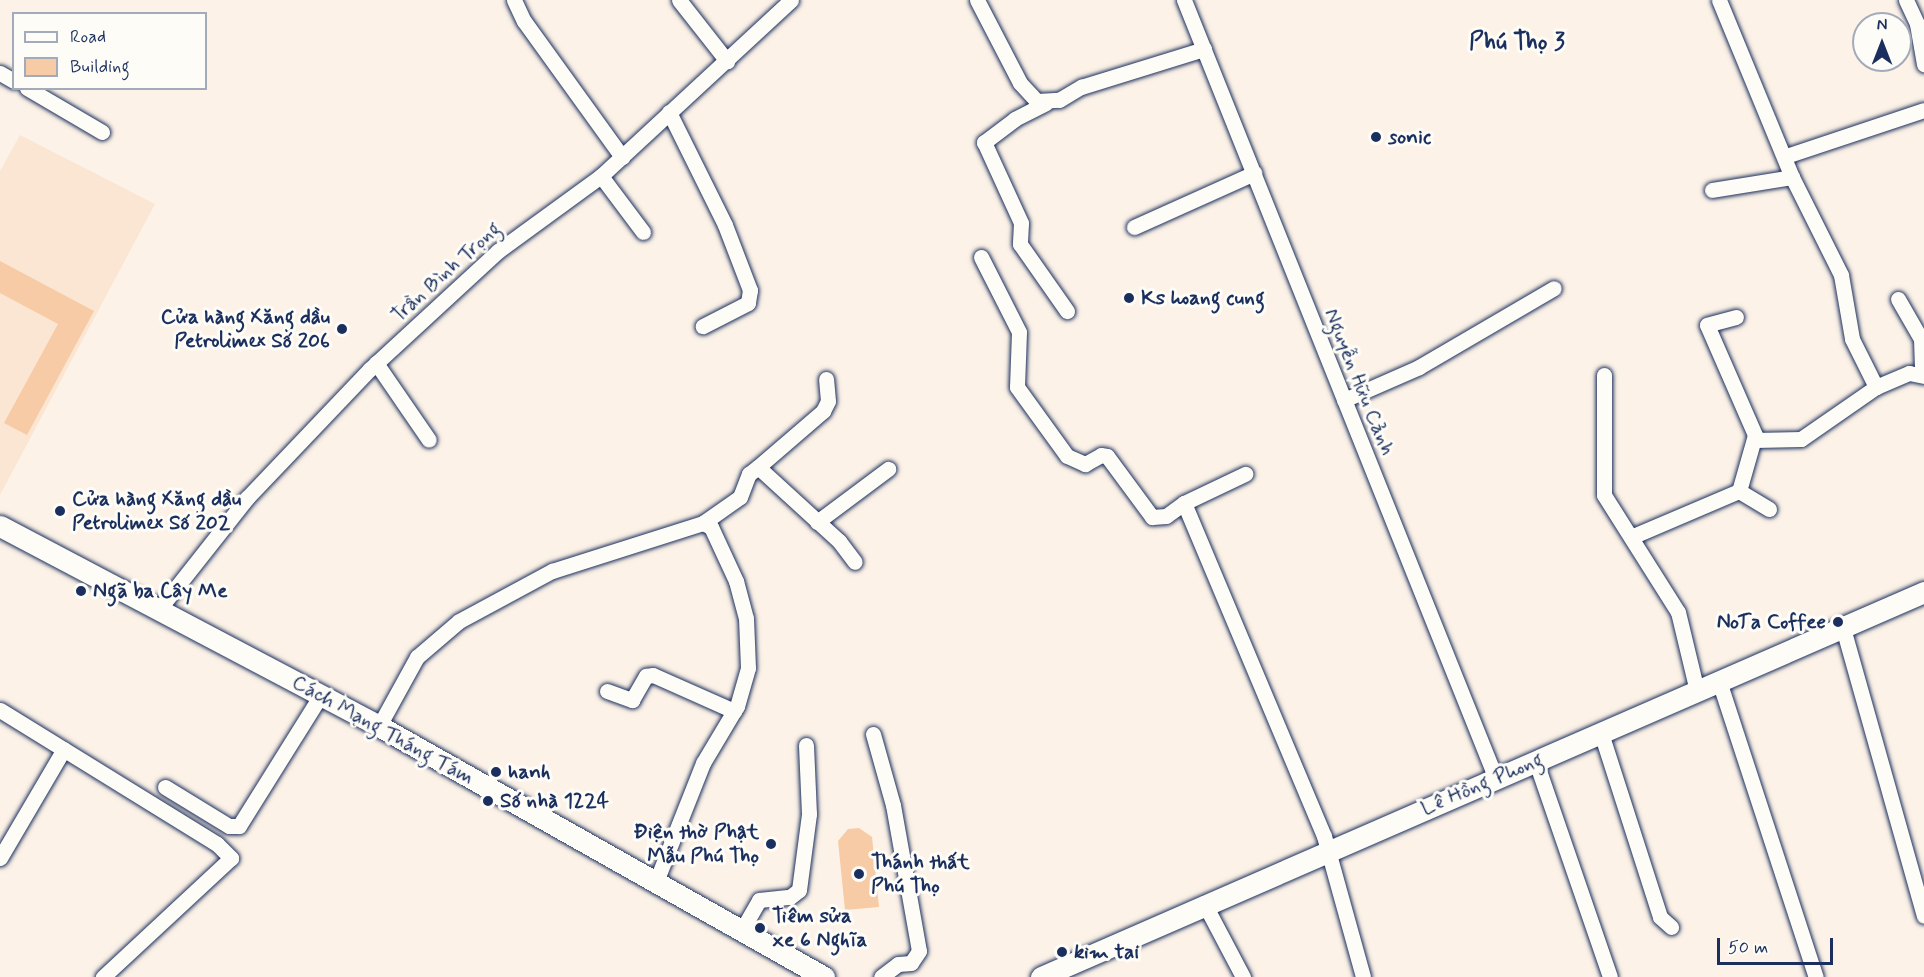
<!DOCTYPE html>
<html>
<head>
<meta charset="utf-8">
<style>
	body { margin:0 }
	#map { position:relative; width:1924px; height:977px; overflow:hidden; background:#fcf2e7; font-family:Mynerve,sans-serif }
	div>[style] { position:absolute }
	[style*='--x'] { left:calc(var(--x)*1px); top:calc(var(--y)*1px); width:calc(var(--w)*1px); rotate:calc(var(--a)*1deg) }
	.built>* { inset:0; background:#fae6d3 }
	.building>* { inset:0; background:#f6cba5 }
	.roads { filter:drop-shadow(0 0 2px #1b2f5e) drop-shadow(0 0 2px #1b2f5e) }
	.street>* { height:15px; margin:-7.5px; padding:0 7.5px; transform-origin:7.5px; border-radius:7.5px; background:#fdfcf7 }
	.secondary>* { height:21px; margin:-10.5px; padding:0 10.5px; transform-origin:10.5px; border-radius:10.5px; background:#fdfcf7 }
	.dots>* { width:16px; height:16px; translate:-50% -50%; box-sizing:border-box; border:3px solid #fdfcf7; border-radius:50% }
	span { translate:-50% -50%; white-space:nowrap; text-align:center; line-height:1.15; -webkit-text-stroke:6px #fdfcf7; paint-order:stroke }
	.poi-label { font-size:21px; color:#1b2f5e; font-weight:700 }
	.left { translate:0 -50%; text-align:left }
	.right { translate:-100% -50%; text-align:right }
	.street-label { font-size:21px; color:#1b2f5e }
	.quarter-label { font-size:24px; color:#1b2f5e; font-weight:700 }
	.legend { position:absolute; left:12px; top:12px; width:195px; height:78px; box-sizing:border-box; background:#fdfcf7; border:2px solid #a3aaba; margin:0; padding:8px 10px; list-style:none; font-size:18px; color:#1b2f5e }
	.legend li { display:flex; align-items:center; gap:12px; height:30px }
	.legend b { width:30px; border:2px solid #a3aaba }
	.north { position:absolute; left:1852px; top:12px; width:60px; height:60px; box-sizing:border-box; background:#fdfcf7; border:2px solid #a3aaba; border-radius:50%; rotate:0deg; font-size:16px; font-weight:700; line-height:24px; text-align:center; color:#1b2f5e }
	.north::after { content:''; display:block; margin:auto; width:21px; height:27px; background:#1b2f5e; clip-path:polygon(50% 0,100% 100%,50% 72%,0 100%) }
	.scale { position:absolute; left:1717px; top:938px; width:116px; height:27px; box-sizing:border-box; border:3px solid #1b2f5e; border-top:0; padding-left:8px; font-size:18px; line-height:21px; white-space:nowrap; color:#1b2f5e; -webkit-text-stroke:4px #fdfcf7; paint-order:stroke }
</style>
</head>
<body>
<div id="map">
	<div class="built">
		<div style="clip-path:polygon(20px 135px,155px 204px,0 495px,0 171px)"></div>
	</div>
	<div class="building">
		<div style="clip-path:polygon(0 261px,94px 311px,27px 435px,4px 423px,58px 324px,0 293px)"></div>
		<div style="clip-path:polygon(859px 828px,872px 837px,879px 907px,845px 910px,838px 841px,848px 829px)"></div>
	</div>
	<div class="roads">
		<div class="street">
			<div style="--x:514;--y:0;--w:23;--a:65"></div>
			<div style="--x:524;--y:21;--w:168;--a:54.2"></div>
			<div style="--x:679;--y:0;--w:78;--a:51.8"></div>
			<div style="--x:977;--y:0;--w:93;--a:62.6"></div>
			<div style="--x:1020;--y:83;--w:25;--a:47"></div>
			<div style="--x:1037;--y:101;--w:22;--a:-3"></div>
			<div style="--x:1059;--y:100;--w:26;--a:-31"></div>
			<div style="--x:1081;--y:87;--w:129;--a:-17.2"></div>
			<div style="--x:1184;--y:0;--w:839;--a:68.17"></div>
			<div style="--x:1719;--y:0;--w:191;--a:67.6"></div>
			<div style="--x:1792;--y:177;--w:110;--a:63.4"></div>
			<div style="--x:1841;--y:275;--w:65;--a:80.2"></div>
			<div style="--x:1852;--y:339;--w:54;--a:63.4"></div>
			<div style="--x:1876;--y:387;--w:36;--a:-23"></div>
			<div style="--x:1909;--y:373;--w:15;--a:11"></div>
			<div style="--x:1906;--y:0;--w:26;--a:65"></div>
			<div style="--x:1917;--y:24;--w:41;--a:80.1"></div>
			<div style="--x:0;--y:73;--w:16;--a:30"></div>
			<div style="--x:27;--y:88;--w:87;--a:30.4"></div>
			<div style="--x:1046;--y:103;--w:35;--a:153"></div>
			<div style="--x:1015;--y:119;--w:39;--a:143"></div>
			<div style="--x:984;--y:142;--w:89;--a:65.4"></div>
			<div style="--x:1021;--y:223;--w:21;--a:93"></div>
			<div style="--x:1020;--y:244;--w:82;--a:55"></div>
			<div style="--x:669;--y:112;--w:126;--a:63.6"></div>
			<div style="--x:725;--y:225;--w:70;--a:69"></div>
			<div style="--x:750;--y:290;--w:13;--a:99"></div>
			<div style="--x:748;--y:303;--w:51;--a:152.9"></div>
			<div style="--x:1786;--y:156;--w:145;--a:-18.4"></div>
			<div style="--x:601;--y:176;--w:70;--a:53.1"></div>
			<div style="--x:1712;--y:190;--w:81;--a:-9.2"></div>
			<div style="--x:1134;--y:227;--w:132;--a:-24.2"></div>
			<div style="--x:981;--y:257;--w:84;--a:63.1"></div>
			<div style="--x:1019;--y:332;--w:55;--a:92.1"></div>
			<div style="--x:1017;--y:387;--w:85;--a:54.1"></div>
			<div style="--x:1067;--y:456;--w:20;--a:24"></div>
			<div style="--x:1085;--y:464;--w:18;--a:-29"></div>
			<div style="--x:1101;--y:455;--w:6;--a:9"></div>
			<div style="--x:1107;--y:456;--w:76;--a:53.6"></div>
			<div style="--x:1152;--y:517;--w:14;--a:-4"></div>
			<div style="--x:1166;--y:516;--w:22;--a:-36"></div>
			<div style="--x:1184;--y:503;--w:361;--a:67.2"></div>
			<div style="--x:1324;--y:836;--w:146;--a:74.5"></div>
			<div style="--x:1898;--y:299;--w:46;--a:60.1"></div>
			<div style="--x:1921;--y:339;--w:35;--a:88"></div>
			<div style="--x:1736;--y:317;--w:30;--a:165"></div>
			<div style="--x:1707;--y:325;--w:120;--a:66.4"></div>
			<div style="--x:1755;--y:435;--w:58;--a:105.9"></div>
			<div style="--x:376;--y:363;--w:93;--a:55.5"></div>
			<div style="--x:1604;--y:375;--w:120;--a:90"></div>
			<div style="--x:1604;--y:495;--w:138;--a:57.7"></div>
			<div style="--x:1678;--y:612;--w:81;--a:76.5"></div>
			<div style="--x:1344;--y:400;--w:82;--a:-23.7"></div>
			<div style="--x:1419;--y:367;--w:156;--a:-30.3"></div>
			<div style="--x:1755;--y:440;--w:46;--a:-1.2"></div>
			<div style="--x:1801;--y:439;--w:91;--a:-34.7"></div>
			<div style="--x:758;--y:467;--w:86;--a:-40.7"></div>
			<div style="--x:823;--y:411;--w:11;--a:-63"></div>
			<div style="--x:828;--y:401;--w:22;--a:-95"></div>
			<div style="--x:1184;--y:503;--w:68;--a:-25.4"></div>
			<div style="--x:817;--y:522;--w:89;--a:-36.7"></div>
			<div style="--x:703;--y:523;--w:45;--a:-35.1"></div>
			<div style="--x:740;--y:497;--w:25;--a:-69"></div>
			<div style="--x:749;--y:474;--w:11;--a:-38"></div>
			<div style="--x:758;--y:467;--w:110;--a:42.4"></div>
			<div style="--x:839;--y:541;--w:26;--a:53"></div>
			<div style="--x:1631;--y:537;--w:117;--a:-23.1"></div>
			<div style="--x:1739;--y:491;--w:35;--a:31"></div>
			<div style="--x:160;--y:608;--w:140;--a:-51.7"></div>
			<div style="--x:247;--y:498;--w:178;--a:-46.4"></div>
			<div style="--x:370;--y:369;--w:174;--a:-42.7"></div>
			<div style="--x:498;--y:251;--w:127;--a:-36.1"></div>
			<div style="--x:601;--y:176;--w:259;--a:-42.8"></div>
			<div style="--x:1843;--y:628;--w:299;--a:74.3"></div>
			<div style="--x:1719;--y:681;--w:311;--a:71.9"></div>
			<div style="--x:607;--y:691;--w:27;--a:20"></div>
			<div style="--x:632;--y:700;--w:28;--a:-60"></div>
			<div style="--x:646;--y:676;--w:7;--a:-8"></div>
			<div style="--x:653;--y:675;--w:89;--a:24"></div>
			<div style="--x:0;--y:710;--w:255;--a:31.7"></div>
			<div style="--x:217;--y:844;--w:20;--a:45"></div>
			<div style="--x:231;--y:858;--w:175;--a:137.1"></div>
			<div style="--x:379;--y:726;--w:79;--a:-61.2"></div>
			<div style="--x:417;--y:657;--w:55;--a:-40.6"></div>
			<div style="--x:459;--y:621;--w:106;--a:-28.3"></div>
			<div style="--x:552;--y:571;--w:158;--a:-17.6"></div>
			<div style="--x:703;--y:523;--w:9;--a:27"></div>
			<div style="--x:711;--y:527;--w:60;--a:65.2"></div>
			<div style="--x:736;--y:581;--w:38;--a:75"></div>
			<div style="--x:746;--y:618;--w:50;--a:87.7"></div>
			<div style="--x:748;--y:668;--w:40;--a:106"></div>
			<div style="--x:737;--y:706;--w:66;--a:120.8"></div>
			<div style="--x:703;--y:763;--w:128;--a:111.6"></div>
			<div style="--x:1601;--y:733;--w:193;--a:72.2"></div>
			<div style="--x:1660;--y:917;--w:15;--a:42"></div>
			<div style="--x:873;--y:734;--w:74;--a:74.3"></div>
			<div style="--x:893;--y:805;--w:148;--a:79.9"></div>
			<div style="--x:919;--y:951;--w:14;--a:124"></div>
			<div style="--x:911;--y:963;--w:13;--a:176"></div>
			<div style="--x:898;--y:964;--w:21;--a:143"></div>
			<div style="--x:1536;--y:762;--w:227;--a:71"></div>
			<div style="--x:165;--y:787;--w:75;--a:31.4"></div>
			<div style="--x:229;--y:826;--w:10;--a:0"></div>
			<div style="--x:239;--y:826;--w:155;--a:-58"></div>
			<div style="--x:0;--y:858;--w:126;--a:-59.6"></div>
			<div style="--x:1204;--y:903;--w:84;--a:62.2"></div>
			<div style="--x:743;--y:928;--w:32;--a:-60"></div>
			<div style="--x:759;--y:900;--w:31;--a:-6"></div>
			<div style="--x:790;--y:897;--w:11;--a:-38"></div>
			<div style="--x:799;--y:890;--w:77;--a:-82.5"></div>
			<div style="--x:809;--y:814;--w:69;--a:-92.5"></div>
		</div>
		<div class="secondary">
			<div style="--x:0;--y:526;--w:429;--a:27.8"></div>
			<div style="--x:379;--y:726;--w:511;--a:29.42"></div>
			<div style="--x:1041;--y:977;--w:963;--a:-23.56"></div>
		</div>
	</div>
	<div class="dots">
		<div style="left:1376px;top:137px;background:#1b2f5e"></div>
		<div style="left:1129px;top:298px;background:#1b2f5e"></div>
		<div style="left:342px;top:329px;background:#1b2f5e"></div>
		<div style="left:60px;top:511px;background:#1b2f5e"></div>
		<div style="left:81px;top:591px;background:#1b2f5e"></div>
		<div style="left:1838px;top:622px;background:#1b2f5e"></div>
		<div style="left:496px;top:772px;background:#1b2f5e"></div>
		<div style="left:488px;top:801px;background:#1b2f5e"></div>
		<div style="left:771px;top:844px;background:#1b2f5e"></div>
		<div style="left:859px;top:874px;background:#1b2f5e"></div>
		<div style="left:760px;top:928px;background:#1b2f5e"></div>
		<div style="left:1062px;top:952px;background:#1b2f5e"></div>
	</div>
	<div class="poi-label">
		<span class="left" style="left:1388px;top:137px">sonic</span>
		<span class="left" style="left:1141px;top:298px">Ks hoang cung</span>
		<span class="right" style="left:330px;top:329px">Cửa hàng Xăng dầu<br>Petrolimex Số 206</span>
		<span class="left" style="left:72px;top:511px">Cửa hàng Xăng dầu<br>Petrolimex Số 202</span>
		<span class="left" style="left:93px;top:591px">Ngã ba Cây Me</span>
		<span class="right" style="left:1826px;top:622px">NoTa Coffee</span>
		<span class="left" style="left:508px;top:772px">hanh</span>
		<span class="left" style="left:500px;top:801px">Số nhà 1224</span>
		<span class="right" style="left:759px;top:844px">Điện thờ Phật<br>Mẫu Phú Thọ</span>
		<span class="left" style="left:871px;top:874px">Thánh thất<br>Phú Thọ</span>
		<span class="left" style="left:772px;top:928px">Tiêm sửa<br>xe 6 Nghĩa</span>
		<span class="left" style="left:1074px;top:952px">kim tai</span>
	</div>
	<div class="street-label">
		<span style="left:446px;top:272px;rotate:-42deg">Trần Bình Trọng</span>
		<span style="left:1359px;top:382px;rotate:68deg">Nguyễn Hữu Cảnh</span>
		<span style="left:383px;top:730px;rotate:29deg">Cách Mạng Tháng Tám</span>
		<span style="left:1482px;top:784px;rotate:-23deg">Lê Hồng Phong</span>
	</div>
	<div class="quarter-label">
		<span style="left:1517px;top:43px">Phú Thọ 3</span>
	</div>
	<ul class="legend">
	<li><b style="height:8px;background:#fdfcf7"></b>Road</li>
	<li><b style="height:16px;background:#f6cba5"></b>Building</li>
	</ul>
	<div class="north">N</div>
	<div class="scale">50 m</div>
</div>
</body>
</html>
